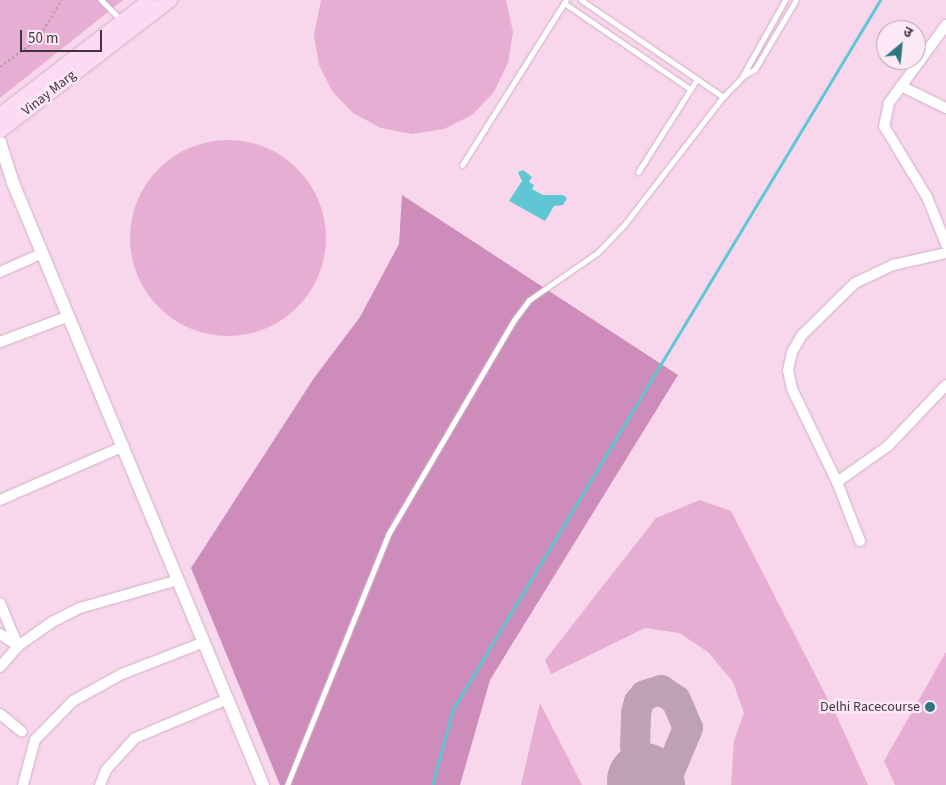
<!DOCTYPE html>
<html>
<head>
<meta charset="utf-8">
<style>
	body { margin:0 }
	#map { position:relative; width:946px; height:785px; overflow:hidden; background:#f8d7ed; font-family:"Source Sans 3","Noto Sans Devanagari",sans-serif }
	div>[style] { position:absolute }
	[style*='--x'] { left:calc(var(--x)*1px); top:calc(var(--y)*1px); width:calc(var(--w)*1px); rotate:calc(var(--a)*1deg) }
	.green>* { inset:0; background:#e7aed4 }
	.round { border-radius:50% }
	.forest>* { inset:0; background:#cd8cb9 }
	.water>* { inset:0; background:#5fc7d4 }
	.stream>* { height:3px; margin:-1.5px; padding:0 1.5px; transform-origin:1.5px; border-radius:1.5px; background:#5fc7d4 }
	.taxiway>* { height:30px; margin:-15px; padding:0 15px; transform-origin:15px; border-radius:15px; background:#bda2b4 }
	.runway>* { height:75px; margin:-37.5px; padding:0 37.5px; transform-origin:37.5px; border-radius:37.5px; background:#bda2b4 }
	.path>* { height:2px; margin-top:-1px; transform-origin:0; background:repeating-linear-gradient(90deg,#b79dae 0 2.5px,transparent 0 5px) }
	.roads { filter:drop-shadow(0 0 1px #ceafc4) drop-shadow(0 0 1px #ceafc4) }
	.service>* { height:5px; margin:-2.5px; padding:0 2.5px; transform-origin:2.5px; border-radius:2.5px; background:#fff }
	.minor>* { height:10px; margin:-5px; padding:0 5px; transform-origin:5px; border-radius:5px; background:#fff }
	.tertiary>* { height:12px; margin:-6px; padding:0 6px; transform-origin:6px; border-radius:6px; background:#fff }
	.secondary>* { height:14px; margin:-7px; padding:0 7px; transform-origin:7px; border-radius:7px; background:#fddaf3 }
	.dots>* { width:14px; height:14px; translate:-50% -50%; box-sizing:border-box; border:2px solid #fde9f6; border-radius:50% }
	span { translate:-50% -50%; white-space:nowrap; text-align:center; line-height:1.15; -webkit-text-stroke:5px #fde9f6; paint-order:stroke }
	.street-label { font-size:14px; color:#42353e }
	.poi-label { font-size:14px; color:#42353e }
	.right { translate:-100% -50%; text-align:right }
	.north { position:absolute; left:876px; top:20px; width:50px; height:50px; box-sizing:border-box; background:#fde9f6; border:1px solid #b2a1ac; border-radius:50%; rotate:28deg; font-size:14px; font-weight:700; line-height:20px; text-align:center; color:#42353e }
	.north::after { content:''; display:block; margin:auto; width:18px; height:22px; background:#2e767f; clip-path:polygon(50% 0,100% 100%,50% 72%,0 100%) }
	.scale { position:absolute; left:20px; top:30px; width:82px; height:22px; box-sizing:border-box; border:2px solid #42353e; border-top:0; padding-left:6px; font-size:15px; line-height:18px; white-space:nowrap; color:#42353e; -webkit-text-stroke:4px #fde9f6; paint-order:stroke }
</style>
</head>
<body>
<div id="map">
	<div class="green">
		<div style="clip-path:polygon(0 0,123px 0,0 98px)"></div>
		<div style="clip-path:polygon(321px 0,506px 0,513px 32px,508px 63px,494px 92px,472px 115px,444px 129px,412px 134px,381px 128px,353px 113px,332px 91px,319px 65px,314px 35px)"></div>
		<div class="round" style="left:130px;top:140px;width:196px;height:196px"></div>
		<div style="clip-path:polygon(700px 500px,731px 511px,838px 719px,868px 785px,731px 785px,734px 741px,744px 713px,733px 682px,708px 652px,679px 633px,645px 628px,551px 674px,545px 660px,656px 518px)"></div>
		<div style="clip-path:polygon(946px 652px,946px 785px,895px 785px,884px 761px)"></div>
		<div style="clip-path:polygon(540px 703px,582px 785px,521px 785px)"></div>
	</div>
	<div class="forest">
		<div style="clip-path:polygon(402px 195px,678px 375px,490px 680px,460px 785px,280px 785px,191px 568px,314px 378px,360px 317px,399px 244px)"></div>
	</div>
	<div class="water">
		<div style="clip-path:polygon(523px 170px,532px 177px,529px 182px,534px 185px,532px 189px,543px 195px,563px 195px,567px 198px,563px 205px,554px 206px,545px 221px,509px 201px,522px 181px,518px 172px)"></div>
	</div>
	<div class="stream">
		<div style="--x:432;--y:785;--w:79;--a:-74.6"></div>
		<div style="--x:453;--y:709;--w:828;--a:-58.94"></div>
	</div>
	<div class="taxiway">
		<div style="--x:644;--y:780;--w:35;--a:-105"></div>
		<div style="--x:635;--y:746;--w:33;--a:-88"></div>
		<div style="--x:636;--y:713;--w:11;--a:-75"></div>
		<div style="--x:639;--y:702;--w:9;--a:-49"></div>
		<div style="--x:645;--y:695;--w:17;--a:-17"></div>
		<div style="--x:661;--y:690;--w:18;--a:34"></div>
		<div style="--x:676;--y:700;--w:30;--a:67"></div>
		<div style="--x:688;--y:728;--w:62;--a:112.8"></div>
	</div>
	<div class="runway">
		<div style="--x:644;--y:780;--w:6;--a:59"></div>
	</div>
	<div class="path">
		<div style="--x:0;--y:67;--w:47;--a:-36.4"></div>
		<div style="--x:38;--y:39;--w:46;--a:-58.4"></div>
	</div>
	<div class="roads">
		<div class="service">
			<div style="--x:101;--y:0;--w:30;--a:45"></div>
			<div style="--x:581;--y:0;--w:172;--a:34.3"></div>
			<div style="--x:564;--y:3;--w:153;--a:34.3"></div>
			<div style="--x:743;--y:75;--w:86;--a:-60.8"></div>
			<div style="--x:462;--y:165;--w:195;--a:-57.8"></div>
			<div style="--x:638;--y:172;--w:110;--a:-57.6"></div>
			<div style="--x:287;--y:785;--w:272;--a:-68"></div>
			<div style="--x:389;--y:533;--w:247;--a:-59.6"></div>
			<div style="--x:514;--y:320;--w:25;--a:-53"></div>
			<div style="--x:529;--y:300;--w:83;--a:-34.7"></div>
			<div style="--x:597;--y:253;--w:39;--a:-46"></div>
			<div style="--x:624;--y:225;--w:162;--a:-52.3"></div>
			<div style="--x:723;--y:97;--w:29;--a:-46"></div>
			<div style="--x:743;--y:76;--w:14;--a:-30"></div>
			<div style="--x:755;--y:69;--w:80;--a:-59.3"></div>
		</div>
		<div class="minor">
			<div style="--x:946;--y:25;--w:97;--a:126.2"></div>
			<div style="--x:889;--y:103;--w:24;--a:102"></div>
			<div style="--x:884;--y:126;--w:83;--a:58.8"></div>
			<div style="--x:927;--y:197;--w:51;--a:68"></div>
			<div style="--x:901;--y:86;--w:50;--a:26.1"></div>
			<div style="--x:0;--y:272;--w:47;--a:-23.8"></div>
			<div style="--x:0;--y:342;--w:74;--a:-20.6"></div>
			<div style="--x:837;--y:482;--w:103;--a:-115.8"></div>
			<div style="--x:792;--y:389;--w:19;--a:-102"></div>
			<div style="--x:788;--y:370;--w:18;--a:-77"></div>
			<div style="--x:792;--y:352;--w:20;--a:-60"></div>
			<div style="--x:802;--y:335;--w:74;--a:-44.5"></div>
			<div style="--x:855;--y:283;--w:42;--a:-25.3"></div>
			<div style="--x:893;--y:265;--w:54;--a:-12.8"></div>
			<div style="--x:0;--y:500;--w:135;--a:-23.5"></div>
			<div style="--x:860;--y:541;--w:63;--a:-111.3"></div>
			<div style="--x:837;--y:482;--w:62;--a:-35.2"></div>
			<div style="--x:888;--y:446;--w:84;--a:-46.4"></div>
			<div style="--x:0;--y:603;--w:47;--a:67.3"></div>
			<div style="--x:0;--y:634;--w:20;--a:33"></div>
			<div style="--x:0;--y:667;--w:28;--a:-49"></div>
			<div style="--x:18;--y:646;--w:42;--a:-35.2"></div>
			<div style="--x:52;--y:622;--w:31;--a:-27"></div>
			<div style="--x:80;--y:608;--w:102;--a:-15.9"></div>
			<div style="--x:0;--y:714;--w:28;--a:39"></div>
			<div style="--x:23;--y:785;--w:47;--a:-75.1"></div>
			<div style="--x:35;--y:740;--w:54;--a:-45.7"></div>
			<div style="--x:73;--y:701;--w:56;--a:-28.9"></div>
			<div style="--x:122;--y:674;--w:88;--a:-21.3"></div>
			<div style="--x:100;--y:785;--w:16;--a:-68"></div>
			<div style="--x:106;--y:770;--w:43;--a:-47.8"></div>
			<div style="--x:135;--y:738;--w:101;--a:-22.8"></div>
		</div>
		<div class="tertiary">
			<div style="--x:0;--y:142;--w:43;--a:72.4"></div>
			<div style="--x:13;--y:183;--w:652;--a:67.45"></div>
		</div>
		<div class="secondary">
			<div style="--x:0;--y:115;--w:189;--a:-37.5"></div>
			<div style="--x:0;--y:131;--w:215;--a:-37.6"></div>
		</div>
	</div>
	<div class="dots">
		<div style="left:930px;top:707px;background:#2e767f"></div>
	</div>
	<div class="street-label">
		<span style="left:49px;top:93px;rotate:-38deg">Vinay Marg</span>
	</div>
	<div class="poi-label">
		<span class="right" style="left:920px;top:707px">Delhi Racecourse</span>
	</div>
	<div class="north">उ</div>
	<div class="scale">50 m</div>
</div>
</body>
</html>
